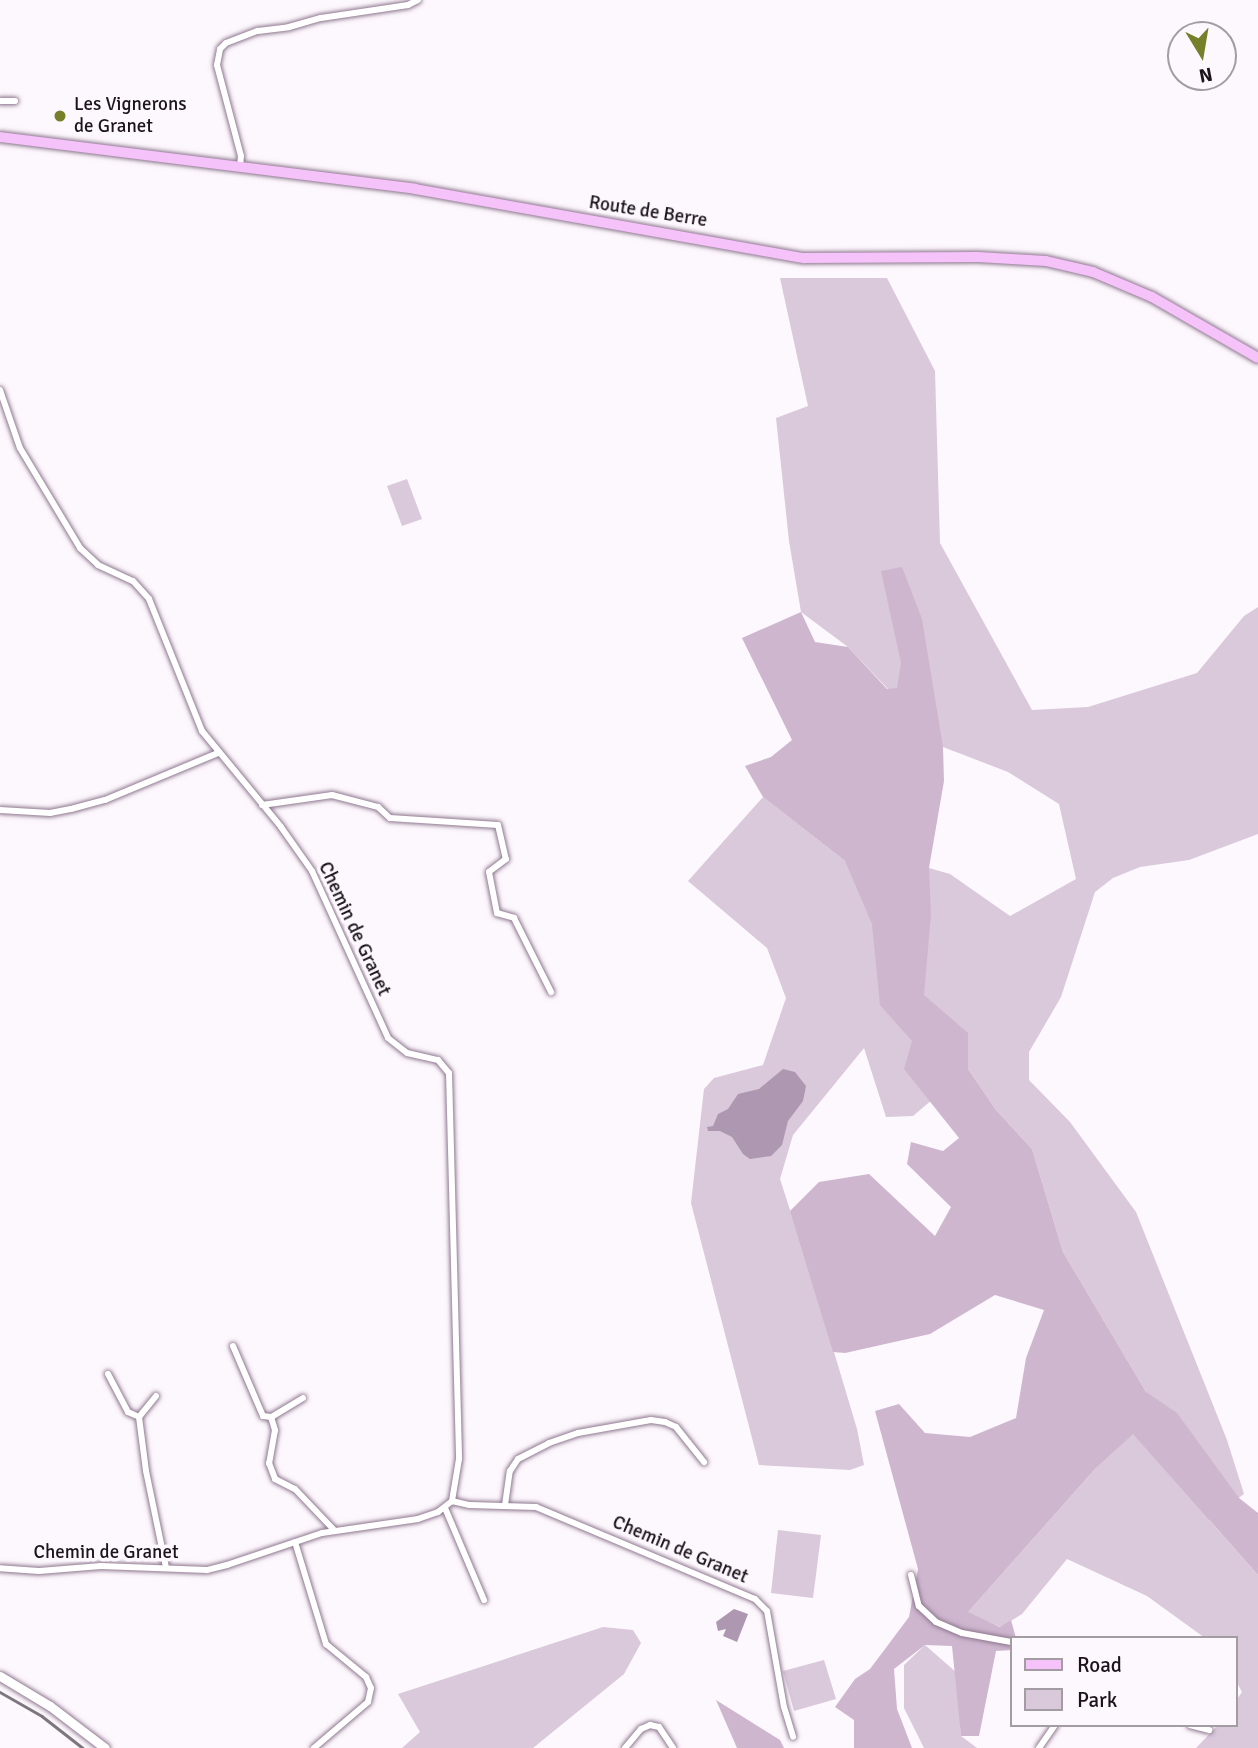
<!DOCTYPE html>
<html>
<head>
<meta charset="utf-8">
<style>
	body { margin:0 }
	#map { position:relative; width:1258px; height:1748px; overflow:hidden; background:#fdf8fd; font-family:Signika,sans-serif }
	div>[style] { position:absolute }
	[style*='--x'] { left:calc(var(--x)*1px); top:calc(var(--y)*1px); width:calc(var(--w)*1px); rotate:calc(var(--a)*1deg) }
	.green>* { inset:0; background:#dac8db }
	.forest>* { inset:0; background:#ceb6cf }
	.water>* { inset:0; background:#ae97b0 }
	.roads { filter:drop-shadow(0 0 2px #8f7890) drop-shadow(0 0 2px #8f7890) }
	.street>* { height:6px; margin:-3px; padding:0 3px; transform-origin:3px; border-radius:3px; background:#fff }
	.secondary>* { height:9px; margin:-4.5px; padding:0 4.5px; transform-origin:4.5px; border-radius:4.5px; background:#fff }
	.primary>* { height:10px; margin:-5px; padding:0 5px; transform-origin:5px; border-radius:5px; background:#f5c2f9 }
	.rail>* { height:2.5px; margin:-1.25px; padding:0 1.25px; transform-origin:1.25px; border-radius:1.25px; background:#7d767e }
	.dots>* { width:19px; height:19px; translate:-50% -50%; box-sizing:border-box; border:4px solid #fdf8fd; border-radius:50% }
	span { translate:-50% -50%; white-space:nowrap; text-align:center; line-height:1.15; -webkit-text-stroke:7px #fdf8fd; paint-order:stroke }
	.poi-label { font-size:19px; color:#1c131d }
	.left { translate:0 -50%; text-align:left }
	.street-label { font-size:19px; color:#1c131d }
	.legend { position:absolute; left:1010px; top:1636px; width:228px; height:91px; box-sizing:border-box; background:#fdf8fd; border:2px solid #a39ca3; margin:0; padding:9px 12px; list-style:none; font-size:21px; color:#1c131d }
	.legend li { display:flex; align-items:center; gap:14px; height:35px }
	.legend b { width:35px; border:2px solid #a39ca3 }
	.north { position:absolute; left:1167px; top:21px; width:70px; height:70px; box-sizing:border-box; background:#fdf8fd; border:2px solid #a39ca3; border-radius:50%; rotate:169deg; font-size:19px; font-weight:700; line-height:28px; text-align:center; color:#1c131d }
	.north::after { content:''; display:block; margin:auto; width:24px; height:32px; background:#777f2a; clip-path:polygon(50% 0,100% 100%,50% 72%,0 100%) }
</style>
</head>
<body>
<div id="map">
	<div class="green">
		<div style="clip-path:polygon(780px 278px,887px 278px,935px 371px,940px 543px,1032px 710px,1088px 707px,1197px 673px,1244px 616px,1258px 607px,1258px 834px,1189px 860px,1140px 867px,1113px 878px,1095px 892px,1061px 997px,1029px 1052px,1029px 1080px,1070px 1122px,1136px 1212px,1227px 1440px,1244px 1494px,1209px 1520px,1258px 1575px,1258px 1748px,1196px 1748px,1218px 1725px,1235px 1725px,1235px 1702px,1242px 1692px,1235px 1679px,1235px 1638px,1205px 1638px,1147px 1596px,1067px 1559px,1022px 1614px,1001px 1627px,967px 1613px,1095px 1469px,1133px 1433px,1146px 1392px,1063px 1252px,1032px 1149px,996px 1110px,968px 1069px,913px 1116px,886px 1117px,864px 1048px,793px 1135px,780px 1179px,811px 1275px,857px 1429px,864px 1465px,850px 1470px,759px 1465px,691px 1203px,704px 1089px,714px 1078px,763px 1065px,786px 998px,767px 948px,688px 881px,763px 797px,845px 861px,929px 868px,950px 874px,1010px 916px,1076px 879px,1059px 804px,1008px 772px,943px 747px,848px 647px,801px 612px,789px 541px,776px 418px,808px 406px)"></div>
		<div style="clip-path:polygon(407px 479px,422px 519px,402px 526px,387px 486px)"></div>
		<div style="clip-path:polygon(778px 1530px,821px 1535px,813px 1598px,771px 1593px)"></div>
		<div style="clip-path:polygon(603px 1627px,633px 1630px,641px 1643px,624px 1674px,533px 1748px,402px 1748px,420px 1732px,398px 1694px)"></div>
		<div style="clip-path:polygon(925px 1645px,957px 1673px,961px 1736px,977px 1748px,924px 1748px,904px 1708px,904px 1665px)"></div>
		<div style="clip-path:polygon(824px 1660px,836px 1699px,794px 1711px,783px 1671px)"></div>
	</div>
	<div class="forest">
		<div style="clip-path:polygon(902px 567px,922px 619px,943px 747px,944px 781px,929px 868px,931px 914px,924px 995px,968px 1033px,968px 1069px,996px 1110px,1032px 1149px,1063px 1252px,1146px 1392px,1177px 1413px,1239px 1498px,1258px 1513px,1258px 1575px,1133px 1434px,1095px 1469px,968px 1612px,1000px 1627px,1011px 1620px,1016px 1638px,1011px 1638px,1011px 1650px,996px 1651px,979px 1736px,961px 1736px,952px 1646px,925px 1645px,894px 1669px,897px 1709px,912px 1748px,854px 1748px,854px 1720px,835px 1707px,855px 1679px,870px 1669px,909px 1617px,918px 1569px,875px 1411px,899px 1404px,925px 1433px,970px 1437px,1016px 1418px,1026px 1358px,1044px 1310px,995px 1295px,930px 1334px,845px 1353px,833px 1352px,790px 1211px,819px 1182px,869px 1174px,935px 1236px,951px 1207px,907px 1164px,911px 1142px,943px 1151px,959px 1138px,904px 1069px,912px 1041px,880px 1005px,872px 924px,845px 861px,763px 797px,745px 766px,771px 757px,792px 740px,742px 638px,801px 612px,815px 642px,848px 647px,887px 689px,897px 688px,901px 663px,881px 571px)"></div>
		<div style="clip-path:polygon(716px 1700px,780px 1740px,784px 1748px,737px 1748px)"></div>
	</div>
	<div class="water">
		<div style="clip-path:polygon(783px 1069px,795px 1072px,806px 1086px,803px 1101px,788px 1121px,782px 1145px,771px 1156px,750px 1159px,743px 1154px,732px 1137px,720px 1131px,708px 1131px,707px 1127px,713px 1126px,718px 1114px,728px 1109px,738px 1094px,759px 1089px)"></div>
		<div style="clip-path:polygon(734px 1609px,748px 1614px,737px 1642px,723px 1636px,726px 1629px,718px 1631px,716px 1622px)"></div>
	</div>
	<div class="roads">
		<div class="street">
			<div style="--x:0;--y:101;--w:15;--a:0"></div>
			<div style="--x:240;--y:167;--w:11;--a:-85"></div>
			<div style="--x:241;--y:156;--w:94;--a:-104.8"></div>
			<div style="--x:217;--y:65;--w:16;--a:-79"></div>
			<div style="--x:220;--y:49;--w:8;--a:-45"></div>
			<div style="--x:226;--y:43;--w:34;--a:-21"></div>
			<div style="--x:258;--y:31;--w:31;--a:-7"></div>
			<div style="--x:289;--y:27;--w:33;--a:-16"></div>
			<div style="--x:321;--y:18;--w:88;--a:-8.5"></div>
			<div style="--x:408;--y:5;--w:11;--a:-27"></div>
			<div style="--x:0;--y:390;--w:61;--a:71"></div>
			<div style="--x:20;--y:448;--w:117;--a:59"></div>
			<div style="--x:80;--y:548;--w:25;--a:43"></div>
			<div style="--x:98;--y:565;--w:38;--a:25"></div>
			<div style="--x:133;--y:581;--w:24;--a:48"></div>
			<div style="--x:149;--y:599;--w:142;--a:68.1"></div>
			<div style="--x:202;--y:731;--w:124;--a:50.5"></div>
			<div style="--x:281;--y:827;--w:54;--a:54.8"></div>
			<div style="--x:312;--y:871;--w:183;--a:65.5"></div>
			<div style="--x:388;--y:1038;--w:24;--a:38"></div>
			<div style="--x:407;--y:1053;--w:32;--a:13"></div>
			<div style="--x:438;--y:1060;--w:17;--a:50"></div>
			<div style="--x:449;--y:1073;--w:386;--a:88.5"></div>
			<div style="--x:459;--y:1459;--w:43;--a:99.5"></div>
			<div style="--x:452;--y:1501;--w:18;--a:142"></div>
			<div style="--x:438;--y:1512;--w:21;--a:161"></div>
			<div style="--x:418;--y:1519;--w:97;--a:171.7"></div>
			<div style="--x:322;--y:1533;--w:100;--a:161.4"></div>
			<div style="--x:227;--y:1565;--w:21;--a:166"></div>
			<div style="--x:207;--y:1570;--w:106;--a:-177.8"></div>
			<div style="--x:101;--y:1566;--w:62;--a:175.4"></div>
			<div style="--x:39;--y:1571;--w:39;--a:-176"></div>
			<div style="--x:262;--y:805;--w:71;--a:-8.1"></div>
			<div style="--x:332;--y:795;--w:48;--a:14.6"></div>
			<div style="--x:378;--y:807;--w:16;--a:43"></div>
			<div style="--x:390;--y:818;--w:108;--a:3.7"></div>
			<div style="--x:498;--y:825;--w:35;--a:77"></div>
			<div style="--x:506;--y:859;--w:21;--a:143"></div>
			<div style="--x:489;--y:872;--w:42;--a:79"></div>
			<div style="--x:497;--y:913;--w:18;--a:16"></div>
			<div style="--x:514;--y:918;--w:83;--a:63.4"></div>
			<div style="--x:0;--y:810;--w:50;--a:3.4"></div>
			<div style="--x:50;--y:813;--w:21;--a:-11"></div>
			<div style="--x:71;--y:809;--w:35;--a:-15"></div>
			<div style="--x:105;--y:800;--w:122;--a:-22.6"></div>
			<div style="--x:233;--y:1346;--w:76;--a:66.8"></div>
			<div style="--x:263;--y:1416;--w:8;--a:7"></div>
			<div style="--x:108;--y:1374;--w:43;--a:62.2"></div>
			<div style="--x:128;--y:1412;--w:12;--a:24"></div>
			<div style="--x:139;--y:1417;--w:54;--a:82.6"></div>
			<div style="--x:146;--y:1471;--w:99;--a:78.3"></div>
			<div style="--x:303;--y:1398;--w:37;--a:149"></div>
			<div style="--x:271;--y:1417;--w:14;--a:73"></div>
			<div style="--x:275;--y:1430;--w:34;--a:100"></div>
			<div style="--x:269;--y:1463;--w:17;--a:69"></div>
			<div style="--x:275;--y:1479;--w:22;--a:27"></div>
			<div style="--x:295;--y:1489;--w:57;--a:46.4"></div>
			<div style="--x:139;--y:1417;--w:27;--a:-51"></div>
			<div style="--x:452;--y:1501;--w:18;--a:13"></div>
			<div style="--x:470;--y:1505;--w:66;--a:1.7"></div>
			<div style="--x:536;--y:1507;--w:238;--a:22.8"></div>
			<div style="--x:755;--y:1599;--w:17;--a:45"></div>
			<div style="--x:767;--y:1611;--w:97;--a:80"></div>
			<div style="--x:784;--y:1707;--w:31;--a:73"></div>
			<div style="--x:505;--y:1505;--w:34;--a:-82"></div>
			<div style="--x:510;--y:1471;--w:14;--a:-56"></div>
			<div style="--x:518;--y:1459;--w:35;--a:-27"></div>
			<div style="--x:549;--y:1443;--w:31;--a:-19"></div>
			<div style="--x:578;--y:1433;--w:74;--a:-10.1"></div>
			<div style="--x:651;--y:1420;--w:14;--a:8"></div>
			<div style="--x:665;--y:1422;--w:12;--a:24"></div>
			<div style="--x:676;--y:1427;--w:45;--a:51.3"></div>
			<div style="--x:445;--y:1508;--w:100;--a:67"></div>
			<div style="--x:295;--y:1542;--w:107;--a:73.1"></div>
			<div style="--x:326;--y:1644;--w:52;--a:39.5"></div>
			<div style="--x:366;--y:1677;--w:12;--a:66"></div>
			<div style="--x:371;--y:1688;--w:14;--a:102"></div>
			<div style="--x:368;--y:1702;--w:71;--a:139.6"></div>
			<div style="--x:911;--y:1575;--w:32;--a:76"></div>
			<div style="--x:919;--y:1606;--w:23;--a:43"></div>
			<div style="--x:936;--y:1622;--w:28;--a:23"></div>
			<div style="--x:962;--y:1633;--w:50;--a:10.4"></div>
			<div style="--x:1190;--y:1725;--w:20;--a:15"></div>
			<div style="--x:625;--y:1748;--w:25;--a:-50"></div>
			<div style="--x:641;--y:1729;--w:10;--a:-24"></div>
			<div style="--x:650;--y:1725;--w:9;--a:13"></div>
			<div style="--x:659;--y:1727;--w:25;--a:56"></div>
			<div style="--x:1039;--y:1748;--w:28;--a:-55"></div>
		</div>
		<div class="secondary">
			<div style="--x:0;--y:1676;--w:58;--a:31"></div>
			<div style="--x:50;--y:1706;--w:69;--a:37.4"></div>
		</div>
		<div class="primary">
			<div style="--x:0;--y:137;--w:418;--a:7.1"></div>
			<div style="--x:415;--y:189;--w:395;--a:10.1"></div>
			<div style="--x:804;--y:258;--w:174;--a:-0.3"></div>
			<div style="--x:978;--y:257;--w:68;--a:3.4"></div>
			<div style="--x:1046;--y:261;--w:48;--a:13.2"></div>
			<div style="--x:1093;--y:272;--w:64;--a:23"></div>
			<div style="--x:1152;--y:297;--w:122;--a:29.9"></div>
		</div>
	</div>
	<div class="rail">
		<div style="--x:0;--y:1692;--w:48;--a:29.7"></div>
		<div style="--x:42;--y:1716;--w:52;--a:38"></div>
	</div>
	<div class="dots">
		<div style="left:60px;top:116px;background:#777f2a"></div>
	</div>
	<div class="poi-label">
		<span class="left" style="left:74px;top:116px">Les Vignerons<br>de Granet</span>
	</div>
	<div class="street-label">
		<span style="left:648px;top:212px;rotate:9deg">Route de Berre</span>
		<span style="left:354px;top:929px;rotate:65deg">Chemin de Granet</span>
		<span style="left:680px;top:1550px;rotate:23deg">Chemin de Granet</span>
		<span style="left:106px;top:1553px">Chemin de Granet</span>
	</div>
	<ul class="legend">
	<li><b style="height:9px;background:#f5c2f9"></b>Road</li>
	<li><b style="height:19px;background:#dac8db"></b>Park</li>
	</ul>
	<div class="north">N</div>
</div>
</body>
</html>
